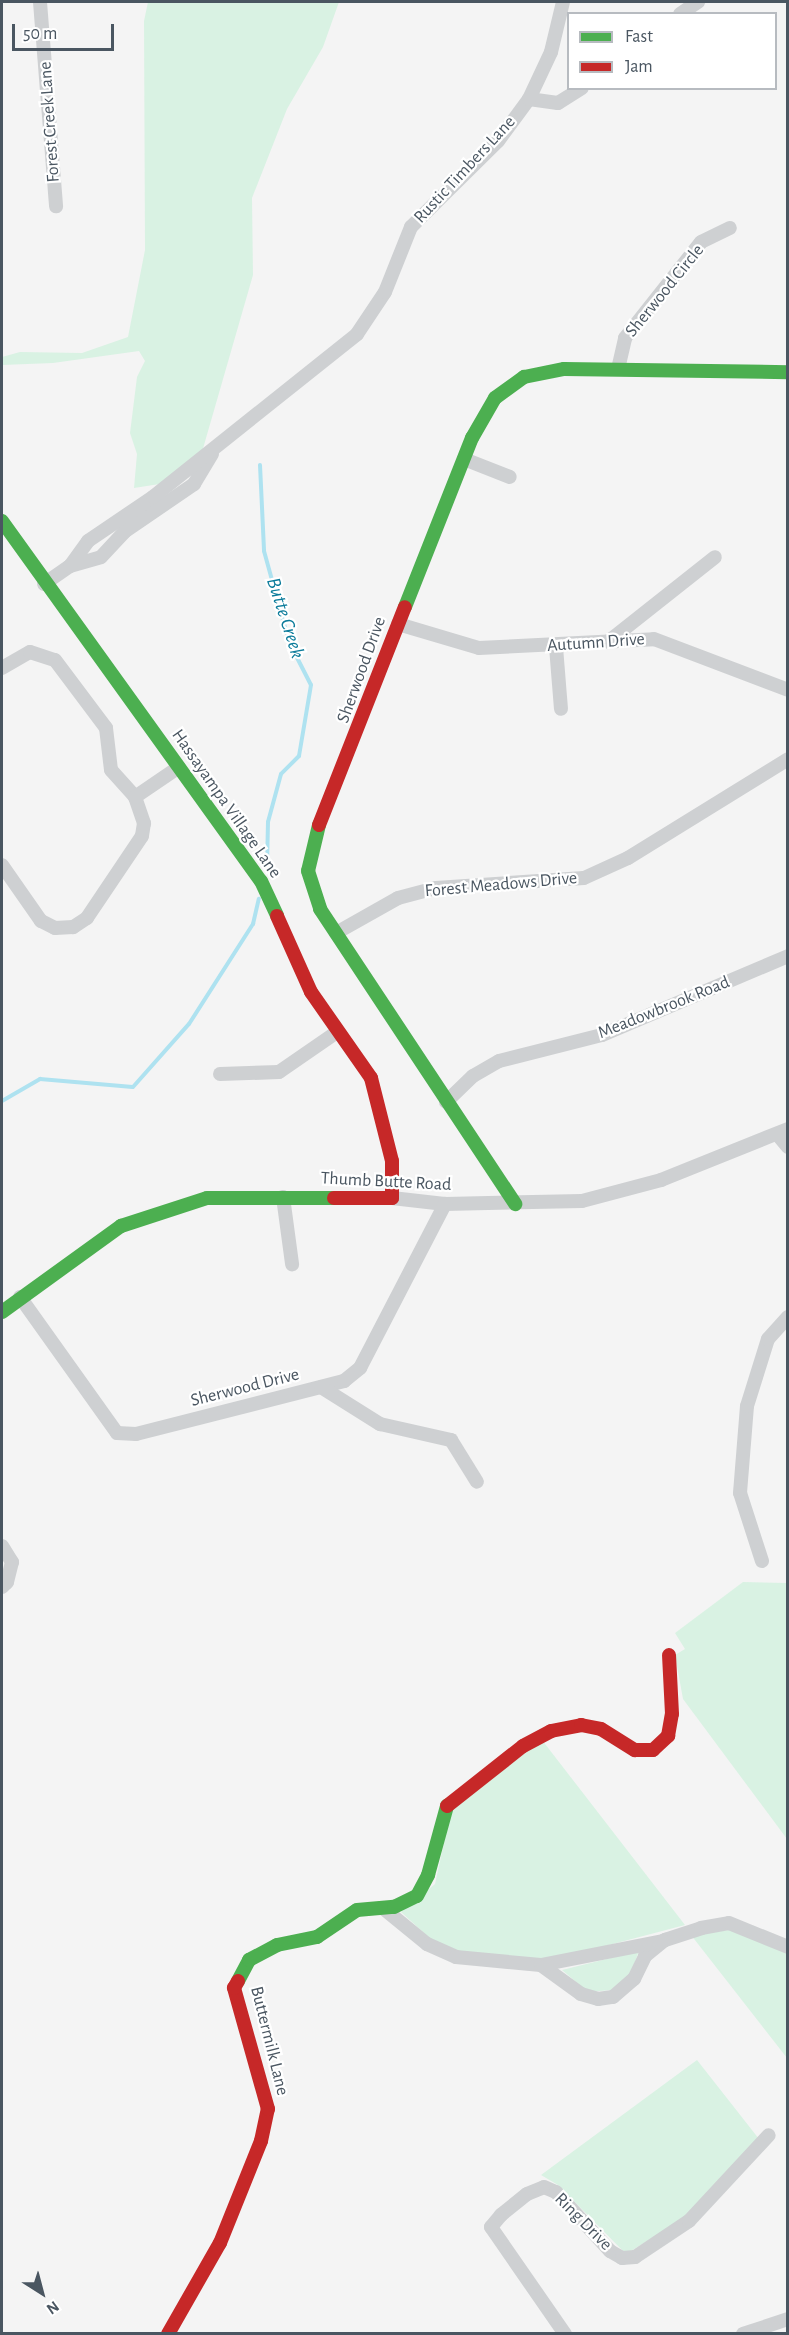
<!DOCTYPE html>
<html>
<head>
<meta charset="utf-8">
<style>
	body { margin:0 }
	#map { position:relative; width:789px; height:2335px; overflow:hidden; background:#f4f4f4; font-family:"Alegreya Sans",sans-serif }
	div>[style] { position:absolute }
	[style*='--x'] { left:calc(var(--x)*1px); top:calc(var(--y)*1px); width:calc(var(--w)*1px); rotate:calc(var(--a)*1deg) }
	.green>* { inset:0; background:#d9f2e3 }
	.stream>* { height:4px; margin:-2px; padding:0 2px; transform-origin:2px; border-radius:2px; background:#aee2f0 }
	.street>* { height:14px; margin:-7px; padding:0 7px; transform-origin:7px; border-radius:7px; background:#ced0d2 }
	.fast>* { height:14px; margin:-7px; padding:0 7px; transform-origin:7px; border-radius:7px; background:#4caf50 }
	.jam>* { height:14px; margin:-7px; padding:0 7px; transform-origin:7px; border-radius:7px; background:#c62828 }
	span { translate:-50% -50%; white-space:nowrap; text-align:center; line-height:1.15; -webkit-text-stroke:4.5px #fff; paint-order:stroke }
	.street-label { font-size:18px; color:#4a5661 }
	.water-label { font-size:20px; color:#0c7c9b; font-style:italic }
	.frame { position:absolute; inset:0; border:3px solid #4a5661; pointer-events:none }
	.legend { position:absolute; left:567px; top:12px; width:210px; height:78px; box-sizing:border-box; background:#fff; border:2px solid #b7bbc0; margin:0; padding:8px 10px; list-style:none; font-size:18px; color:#4a5661 }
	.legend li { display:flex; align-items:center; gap:12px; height:30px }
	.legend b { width:30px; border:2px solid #b7bbc0 }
	.north { position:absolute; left:12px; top:2263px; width:60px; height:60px; -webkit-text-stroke:4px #fff; paint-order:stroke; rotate:144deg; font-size:16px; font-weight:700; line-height:24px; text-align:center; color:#4a5661 }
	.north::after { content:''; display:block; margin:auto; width:21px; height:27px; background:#4a5661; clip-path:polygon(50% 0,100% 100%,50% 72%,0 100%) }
	.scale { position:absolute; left:12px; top:24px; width:102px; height:27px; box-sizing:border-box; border:3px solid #4a5661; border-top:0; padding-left:8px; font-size:18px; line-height:21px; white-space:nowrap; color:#4a5661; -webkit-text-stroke:4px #fff; paint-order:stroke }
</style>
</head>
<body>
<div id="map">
	<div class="green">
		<div style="clip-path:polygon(148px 2px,339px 2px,323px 47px,287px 109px,252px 198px,253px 275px,202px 452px,166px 483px,134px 488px,137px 454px,130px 433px,137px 377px,145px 361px,139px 351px,53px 363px,2px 365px,2px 357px,20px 352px,82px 353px,128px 337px,145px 250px,144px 21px)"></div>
		<div style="clip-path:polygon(743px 1582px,787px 1583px,787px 1839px,683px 1699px,675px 1655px,685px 1649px,675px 1633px)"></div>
		<div style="clip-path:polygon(542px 1740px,685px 1925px,552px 1960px,460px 1952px,435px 1943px,401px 1912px,435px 1884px,451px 1810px)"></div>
		<div style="clip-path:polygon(729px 1930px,787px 1952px,787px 2058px,691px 1935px)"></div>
		<div style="clip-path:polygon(639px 1951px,630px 1975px,611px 1990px,588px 1992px,562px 1970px)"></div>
		<div style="clip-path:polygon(697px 2060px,759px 2139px,689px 2215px,626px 2254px,558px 2185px,541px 2175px)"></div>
	</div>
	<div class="stream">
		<div style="--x:260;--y:465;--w:86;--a:87.3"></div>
		<div style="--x:264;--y:551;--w:94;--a:74.6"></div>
		<div style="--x:289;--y:642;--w:48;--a:62.9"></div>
		<div style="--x:311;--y:685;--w:72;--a:99.6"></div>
		<div style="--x:299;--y:756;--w:25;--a:135"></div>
		<div style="--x:281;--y:774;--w:50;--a:105.2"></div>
		<div style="--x:268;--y:822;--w:44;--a:91.3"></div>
		<div style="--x:2;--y:1101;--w:44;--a:-30.1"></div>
		<div style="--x:40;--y:1079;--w:93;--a:4.9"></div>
		<div style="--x:133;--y:1087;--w:84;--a:-48.4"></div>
		<div style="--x:189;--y:1024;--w:119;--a:-57.4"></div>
		<div style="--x:253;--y:924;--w:26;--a:-77"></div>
	</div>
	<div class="street">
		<div style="--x:40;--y:2;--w:205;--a:85.5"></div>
		<div style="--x:680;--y:14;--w:22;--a:-34"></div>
		<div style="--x:529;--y:99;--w:29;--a:8"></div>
		<div style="--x:558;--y:103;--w:28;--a:-32"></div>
		<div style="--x:618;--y:369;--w:32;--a:-77"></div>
		<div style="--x:625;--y:338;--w:122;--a:-51.6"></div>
		<div style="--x:701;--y:242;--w:32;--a:-26"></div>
		<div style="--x:464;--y:459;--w:49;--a:21.4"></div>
		<div style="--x:70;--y:566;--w:32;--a:-16"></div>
		<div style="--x:101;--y:557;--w:34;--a:-47"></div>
		<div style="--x:124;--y:532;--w:85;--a:-34.4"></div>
		<div style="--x:194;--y:484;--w:35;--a:-59"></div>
		<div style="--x:44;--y:584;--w:32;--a:-35"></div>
		<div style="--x:70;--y:566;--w:31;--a:-54"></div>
		<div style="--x:88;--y:541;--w:78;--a:-34.1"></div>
		<div style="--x:153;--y:497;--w:261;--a:-38.6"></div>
		<div style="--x:357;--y:334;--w:50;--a:-56.3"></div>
		<div style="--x:385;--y:292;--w:70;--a:-68.2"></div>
		<div style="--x:411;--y:227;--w:122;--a:-44.7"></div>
		<div style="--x:498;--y:141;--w:52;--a:-53.6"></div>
		<div style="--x:529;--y:99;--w:52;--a:-64.9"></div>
		<div style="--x:551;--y:52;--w:51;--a:-76.5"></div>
		<div style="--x:398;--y:624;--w:84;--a:16.5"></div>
		<div style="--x:479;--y:648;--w:175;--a:-2.9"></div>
		<div style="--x:654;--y:639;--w:143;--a:20.8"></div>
		<div style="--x:609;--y:641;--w:135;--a:-38.4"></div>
		<div style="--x:556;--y:647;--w:62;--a:85.4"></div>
		<div style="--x:2;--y:668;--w:32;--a:-30"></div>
		<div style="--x:30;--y:652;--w:26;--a:18"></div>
		<div style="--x:55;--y:660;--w:85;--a:53.1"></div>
		<div style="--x:106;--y:728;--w:42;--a:83.2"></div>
		<div style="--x:111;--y:770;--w:36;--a:48"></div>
		<div style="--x:135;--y:797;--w:28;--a:71"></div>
		<div style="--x:144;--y:823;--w:13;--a:99"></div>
		<div style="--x:142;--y:836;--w:99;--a:123.9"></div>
		<div style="--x:87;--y:918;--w:17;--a:147"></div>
		<div style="--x:73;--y:927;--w:18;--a:177"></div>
		<div style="--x:55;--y:928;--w:16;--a:-153"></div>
		<div style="--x:41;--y:921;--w:68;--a:-124.9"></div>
		<div style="--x:135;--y:797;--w:53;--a:-34.3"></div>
		<div style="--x:336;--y:933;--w:71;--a:-29.4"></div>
		<div style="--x:398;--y:898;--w:39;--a:-15"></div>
		<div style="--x:436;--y:888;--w:148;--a:-3.9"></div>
		<div style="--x:584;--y:878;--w:48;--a:-24.4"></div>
		<div style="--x:628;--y:858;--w:188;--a:-31.7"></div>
		<div style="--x:220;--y:1074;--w:59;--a:-1.9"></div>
		<div style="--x:279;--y:1072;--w:70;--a:-34.6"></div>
		<div style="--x:446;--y:1102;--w:37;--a:-44"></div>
		<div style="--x:473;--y:1076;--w:30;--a:-30"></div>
		<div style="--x:499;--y:1061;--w:106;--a:-14.2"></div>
		<div style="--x:602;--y:1035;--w:202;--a:-23"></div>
		<div style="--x:777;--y:1134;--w:17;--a:50"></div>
		<div style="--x:283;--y:1197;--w:68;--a:82.3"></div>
		<div style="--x:392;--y:1198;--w:53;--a:6.5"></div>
		<div style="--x:445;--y:1204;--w:137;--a:-1.3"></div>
		<div style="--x:582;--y:1201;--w:82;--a:-14.9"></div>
		<div style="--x:661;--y:1180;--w:137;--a:-21.9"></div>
		<div style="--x:20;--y:1297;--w:167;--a:54.5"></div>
		<div style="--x:117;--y:1433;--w:19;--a:3"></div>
		<div style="--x:136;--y:1434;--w:215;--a:-14.3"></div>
		<div style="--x:344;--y:1381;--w:21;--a:-39"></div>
		<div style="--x:360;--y:1368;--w:185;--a:-62.6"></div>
		<div style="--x:321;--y:1387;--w:70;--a:32.1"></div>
		<div style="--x:380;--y:1424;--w:73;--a:12.7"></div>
		<div style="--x:451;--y:1440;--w:49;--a:58.2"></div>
		<div style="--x:2;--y:1546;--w:19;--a:58"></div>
		<div style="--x:12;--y:1562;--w:21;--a:104"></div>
		<div style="--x:7;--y:1582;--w:7;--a:135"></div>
		<div style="--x:762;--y:1561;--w:71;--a:-107.9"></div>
		<div style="--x:740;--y:1493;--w:87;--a:-85.4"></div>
		<div style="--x:747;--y:1406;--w:70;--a:-72.6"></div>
		<div style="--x:768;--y:1339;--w:30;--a:-48"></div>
		<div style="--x:383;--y:1908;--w:57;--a:39.3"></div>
		<div style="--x:427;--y:1944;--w:32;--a:24"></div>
		<div style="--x:456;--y:1957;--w:85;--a:5.4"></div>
		<div style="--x:541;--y:1965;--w:49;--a:35.9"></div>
		<div style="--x:581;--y:1994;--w:18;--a:16"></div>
		<div style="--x:598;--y:1999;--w:15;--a:-8"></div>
		<div style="--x:613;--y:1997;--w:28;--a:-41"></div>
		<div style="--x:634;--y:1979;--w:25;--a:-64"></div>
		<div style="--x:645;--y:1956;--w:26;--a:-39"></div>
		<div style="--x:665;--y:1940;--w:38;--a:-18"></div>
		<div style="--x:701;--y:1928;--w:28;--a:-10"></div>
		<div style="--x:729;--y:1923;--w:64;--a:22.1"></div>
		<div style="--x:541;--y:1965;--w:124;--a:-11.1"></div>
		<div style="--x:565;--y:2334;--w:130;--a:-124.7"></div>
		<div style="--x:491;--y:2227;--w:16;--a:-50"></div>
		<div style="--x:501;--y:2215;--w:33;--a:-39"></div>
		<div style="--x:527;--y:2194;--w:18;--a:-22"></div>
		<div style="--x:544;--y:2187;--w:13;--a:23"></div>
		<div style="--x:556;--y:2192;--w:80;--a:47.5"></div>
		<div style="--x:610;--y:2251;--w:14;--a:30"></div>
		<div style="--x:622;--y:2258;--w:13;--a:-4"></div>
		<div style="--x:635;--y:2257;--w:65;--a:-33.7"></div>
		<div style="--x:689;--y:2221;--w:117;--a:-47.1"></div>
		<div style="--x:743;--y:2334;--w:47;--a:-18.4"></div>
	</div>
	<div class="fast">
		<div style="--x:2;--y:521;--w:443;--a:54.3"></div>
		<div style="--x:261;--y:881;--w:38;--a:65"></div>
		<div style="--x:405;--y:607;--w:182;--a:-68.4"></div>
		<div style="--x:472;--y:438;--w:46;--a:-60.1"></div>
		<div style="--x:495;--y:398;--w:36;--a:-36"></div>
		<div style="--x:524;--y:377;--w:41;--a:-11.3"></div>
		<div style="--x:564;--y:369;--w:224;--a:0.8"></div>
		<div style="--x:319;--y:825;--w:47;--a:103.4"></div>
		<div style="--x:308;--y:871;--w:40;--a:72"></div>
		<div style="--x:320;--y:909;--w:354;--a:56.5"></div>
		<div style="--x:2;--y:1312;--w:147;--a:-35.9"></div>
		<div style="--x:121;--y:1226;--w:90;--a:-18"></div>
		<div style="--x:207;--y:1198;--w:127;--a:0"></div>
		<div style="--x:238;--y:1981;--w:24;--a:-62"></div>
		<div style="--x:249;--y:1960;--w:32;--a:-28"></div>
		<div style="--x:277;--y:1945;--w:41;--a:-11.3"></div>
		<div style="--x:317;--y:1937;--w:48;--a:-34"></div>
		<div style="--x:357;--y:1910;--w:37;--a:-5"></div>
		<div style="--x:394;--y:1907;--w:25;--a:-26"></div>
		<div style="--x:417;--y:1896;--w:24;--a:-62"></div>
		<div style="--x:428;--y:1875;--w:72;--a:-74.6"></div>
	</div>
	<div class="jam">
		<div style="--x:319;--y:825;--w:234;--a:-68.5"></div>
		<div style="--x:277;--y:916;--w:83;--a:65.9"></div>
		<div style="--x:311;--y:992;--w:105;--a:55.1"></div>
		<div style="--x:371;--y:1078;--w:86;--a:75.8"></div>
		<div style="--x:392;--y:1161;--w:37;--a:90"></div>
		<div style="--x:392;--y:1198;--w:58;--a:180"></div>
		<div style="--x:447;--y:1806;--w:97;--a:-38.3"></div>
		<div style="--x:523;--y:1746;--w:32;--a:-28"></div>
		<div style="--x:551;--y:1731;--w:31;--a:-11"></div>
		<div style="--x:581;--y:1725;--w:20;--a:11"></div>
		<div style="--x:601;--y:1729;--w:40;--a:32"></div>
		<div style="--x:635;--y:1750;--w:18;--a:0"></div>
		<div style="--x:653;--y:1750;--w:21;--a:-43"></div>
		<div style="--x:668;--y:1736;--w:22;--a:-80"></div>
		<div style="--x:672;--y:1714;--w:59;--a:-92.9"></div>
		<div style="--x:168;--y:2334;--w:105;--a:-60.3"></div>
		<div style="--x:220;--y:2243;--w:110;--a:-68.1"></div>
		<div style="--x:261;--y:2141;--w:33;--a:-78"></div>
		<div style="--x:268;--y:2109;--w:126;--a:-105.7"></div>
		<div style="--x:234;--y:1988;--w:8;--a:-60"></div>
	</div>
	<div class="street-label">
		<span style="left:50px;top:122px;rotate:-94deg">Forest Creek Lane</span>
		<span style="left:465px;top:170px;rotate:-47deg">Rustic Timbers Lane</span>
		<span style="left:665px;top:291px;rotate:-51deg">Sherwood Circle</span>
		<span style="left:596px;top:643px;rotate:-4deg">Autumn Drive</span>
		<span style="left:362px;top:670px;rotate:-70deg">Sherwood Drive</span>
		<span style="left:226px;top:804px;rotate:55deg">Hassayampa Village Lane</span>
		<span style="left:501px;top:885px;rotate:-5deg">Forest Meadows Drive</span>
		<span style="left:664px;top:1008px;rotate:-22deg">Meadowbrook Road</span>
		<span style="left:386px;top:1182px;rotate:3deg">Thumb Butte Road</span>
		<span style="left:245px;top:1388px;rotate:-14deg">Sherwood Drive</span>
		<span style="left:269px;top:2041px;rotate:76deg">Buttermilk Lane</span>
		<span style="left:583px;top:2222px;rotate:45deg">Ring Drive</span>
	</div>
	<div class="water-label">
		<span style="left:285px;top:618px;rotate:72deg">Butte Creek</span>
	</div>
	<div class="frame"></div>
	<ul class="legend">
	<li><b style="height:8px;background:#4caf50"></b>Fast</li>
	<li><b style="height:8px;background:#c62828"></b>Jam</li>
	</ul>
	<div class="north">N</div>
	<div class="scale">50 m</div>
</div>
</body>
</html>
